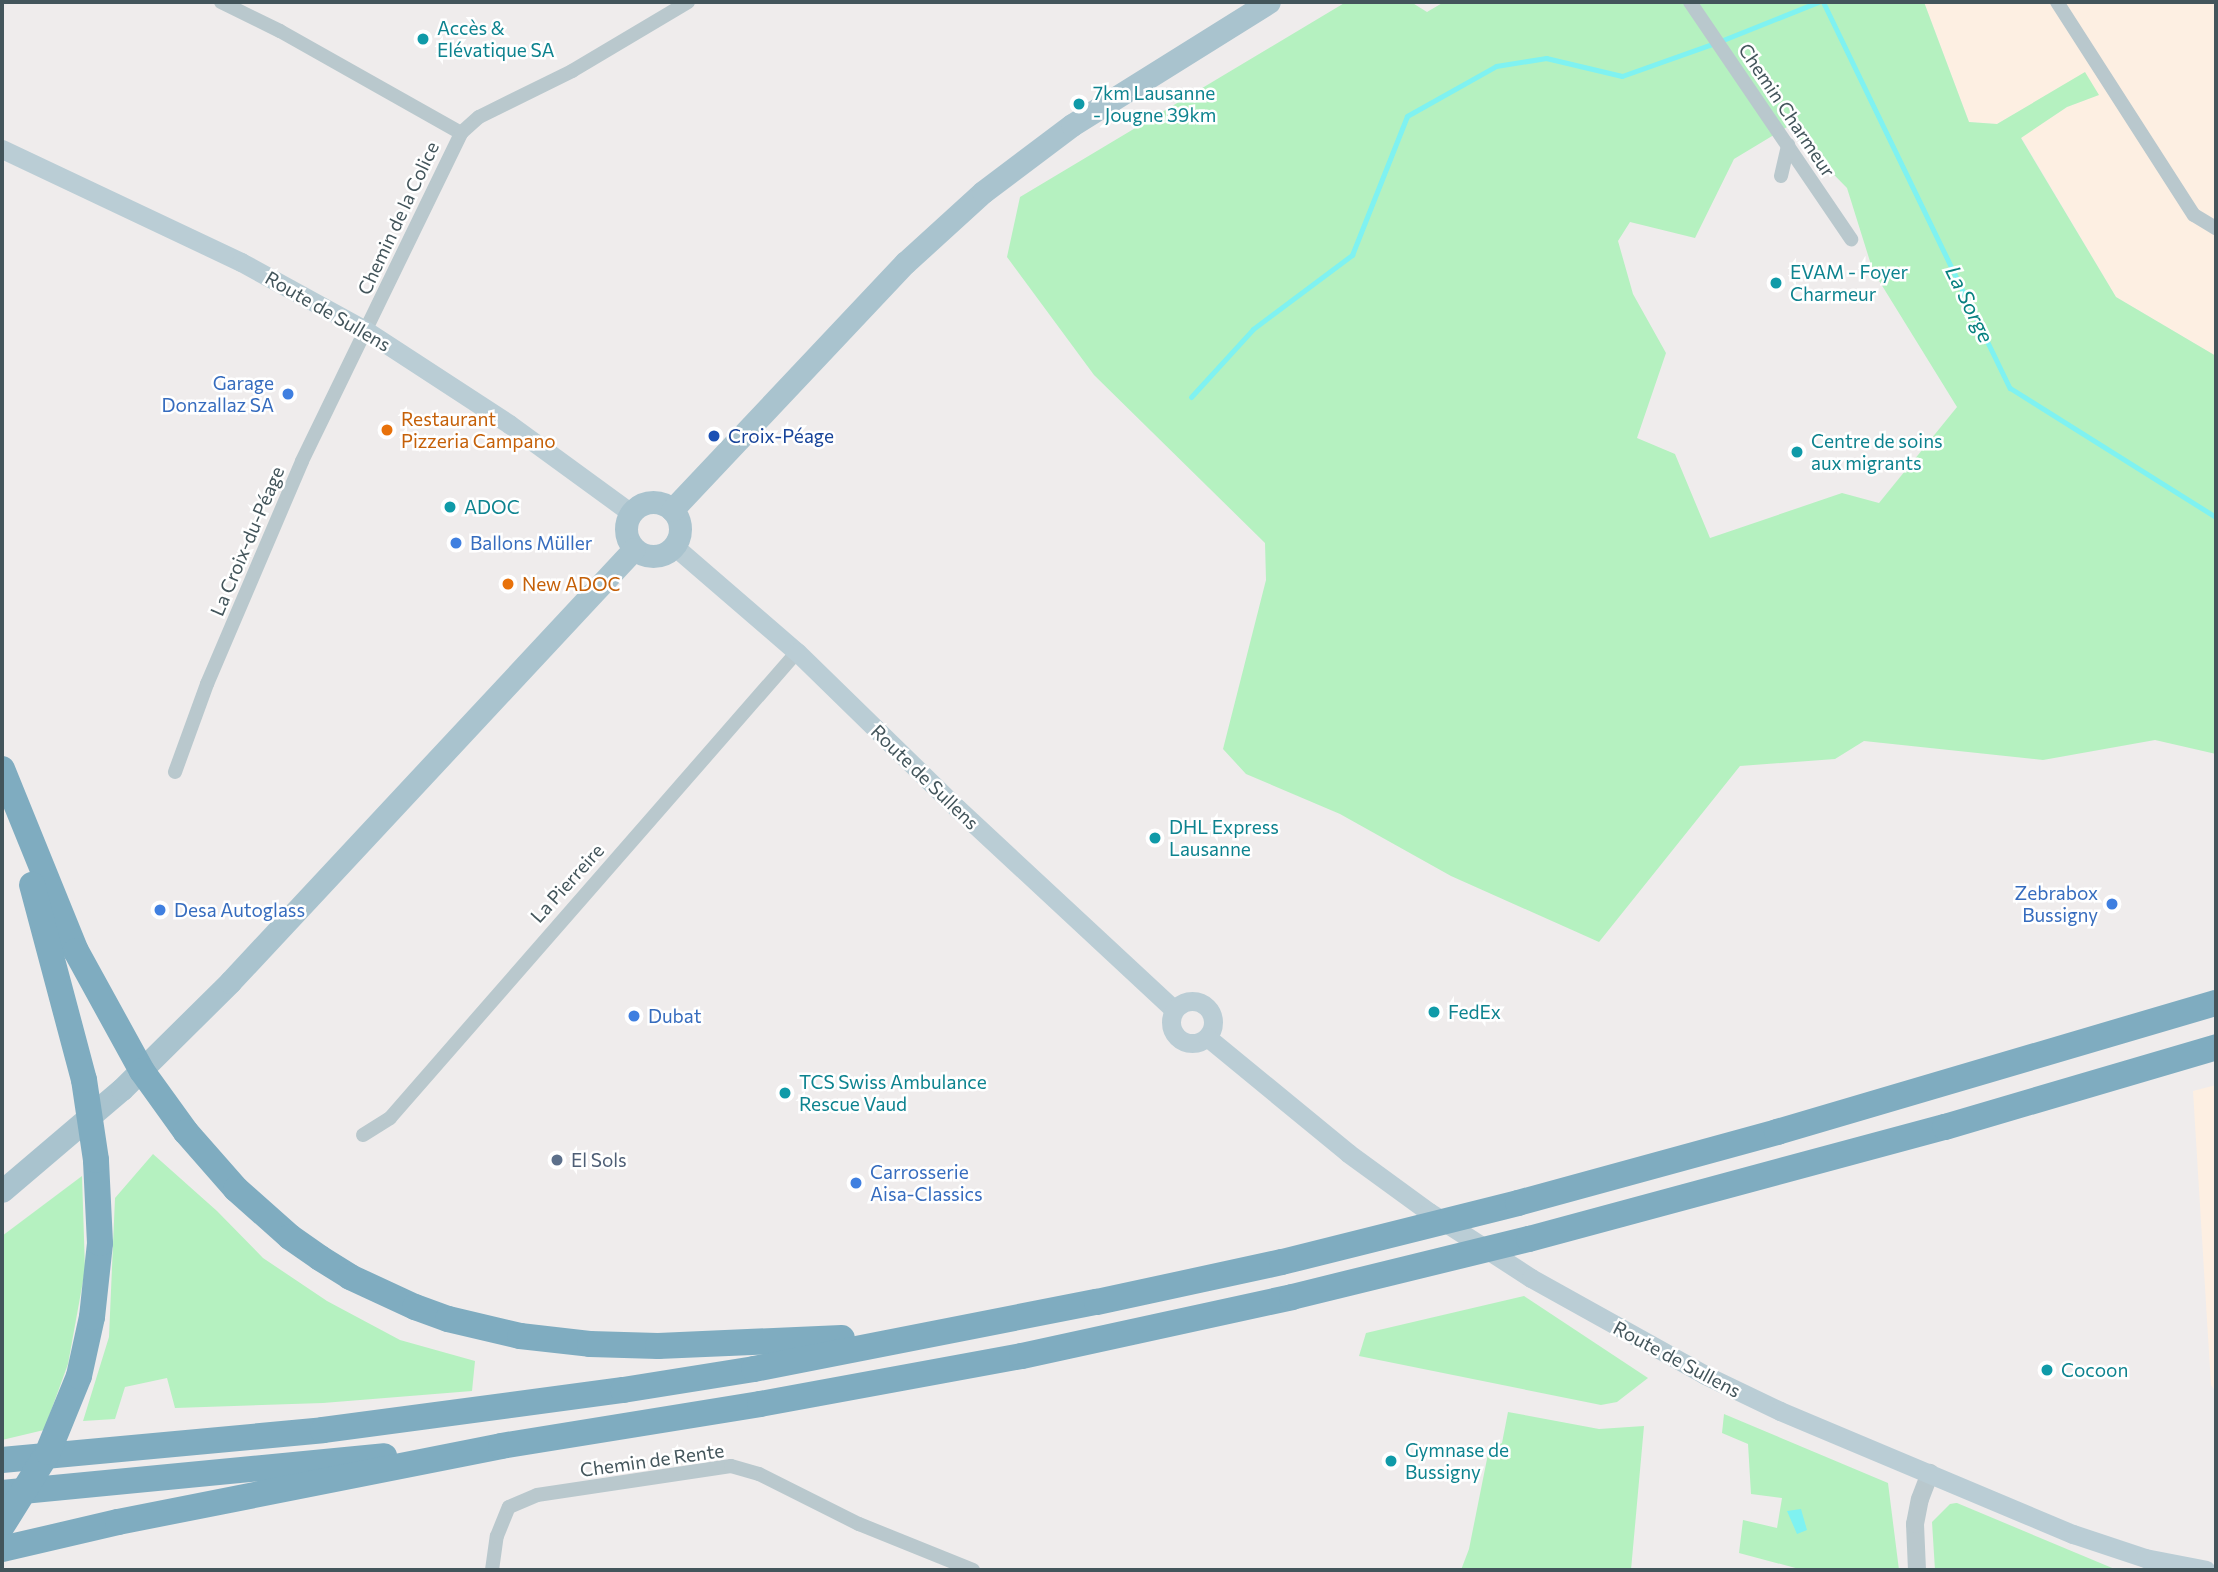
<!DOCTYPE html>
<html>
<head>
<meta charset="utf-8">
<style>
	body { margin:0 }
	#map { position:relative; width:2218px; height:1572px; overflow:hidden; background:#efecec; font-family:Commissioner,sans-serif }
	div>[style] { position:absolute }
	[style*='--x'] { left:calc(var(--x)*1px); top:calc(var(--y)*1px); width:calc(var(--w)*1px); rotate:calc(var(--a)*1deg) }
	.commercial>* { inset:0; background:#fdefe2 }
	.green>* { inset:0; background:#b5f1c0 }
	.water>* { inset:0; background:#7ff2f1 }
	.stream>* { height:5px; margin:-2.5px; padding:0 2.5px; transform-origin:2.5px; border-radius:2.5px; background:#7ff2f1 }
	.minor>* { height:14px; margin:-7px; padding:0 7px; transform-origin:7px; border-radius:7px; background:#b9c8cd }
	.tertiary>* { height:18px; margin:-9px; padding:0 9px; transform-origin:9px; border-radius:9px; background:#b9c8cd }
	.secondary>* { height:19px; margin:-9.5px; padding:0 9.5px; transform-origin:9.5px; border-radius:9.5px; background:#bacdd5 }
	.secondary>.ring { margin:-9.5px; padding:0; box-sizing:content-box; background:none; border:19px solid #bacdd5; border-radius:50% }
	.primary>* { height:23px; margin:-11.5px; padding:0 11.5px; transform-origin:11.5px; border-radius:11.5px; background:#a9c3ce }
	.primary>.ring { margin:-11.5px; padding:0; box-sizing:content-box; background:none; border:23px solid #a9c3ce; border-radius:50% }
	.motorway>* { height:26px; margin:-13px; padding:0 13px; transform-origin:13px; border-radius:13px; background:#7facc0 }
	.dots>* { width:19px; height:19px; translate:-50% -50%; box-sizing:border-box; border:4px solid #fff; border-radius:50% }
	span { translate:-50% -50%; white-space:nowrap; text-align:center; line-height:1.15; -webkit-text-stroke:5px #fff; paint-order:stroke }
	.culture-label { font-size:19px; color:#0d838f }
	.left { translate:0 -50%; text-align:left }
	.street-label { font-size:19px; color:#43555b }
	.shop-label { font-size:19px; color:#366cbe }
	.right { translate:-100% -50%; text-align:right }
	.food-label { font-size:19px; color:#c56008 }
	.transit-label { font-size:19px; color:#164399 }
	.service-label { font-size:19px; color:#4e5e75 }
	.water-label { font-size:21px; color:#06807f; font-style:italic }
	.frame { position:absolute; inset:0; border:4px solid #43555b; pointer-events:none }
</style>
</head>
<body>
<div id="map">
	<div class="commercial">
		<div style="clip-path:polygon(1924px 2px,2216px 2px,2216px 356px,2116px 297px,2021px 137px,2067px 107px,2098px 95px,2085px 73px,1997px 124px,1969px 122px)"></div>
		<div style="clip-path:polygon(2216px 1085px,2216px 1392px,2211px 1385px,2193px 1091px)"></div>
	</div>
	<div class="green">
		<div style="clip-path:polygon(evenodd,1346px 2px,1411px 2px,1427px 12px,1444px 2px,1924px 2px,1969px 122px,1997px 124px,2085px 72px,2099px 95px,2067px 107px,2021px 138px,2116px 297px,2216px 356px,2216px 754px,2155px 740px,2043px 760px,1864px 741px,1835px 759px,1740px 766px,1599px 942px,1451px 876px,1340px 814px,1246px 774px,1223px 749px,1266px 580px,1265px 543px,1094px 375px,1007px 257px,1020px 197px,1346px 2px,1787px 127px,1847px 188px,1873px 271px,1957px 407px,1879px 503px,1842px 493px,1710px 538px,1675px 454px,1637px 438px,1666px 353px,1633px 294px,1618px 241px,1630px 222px,1695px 238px,1734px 159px,1787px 127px)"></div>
		<div style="clip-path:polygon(153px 1154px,217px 1211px,263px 1258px,327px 1301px,400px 1340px,475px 1361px,472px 1391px,323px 1403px,175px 1408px,167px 1378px,125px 1387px,115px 1419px,83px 1421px,109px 1337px,115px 1198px)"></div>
		<div style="clip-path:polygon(82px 1176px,85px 1270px,68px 1364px,44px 1430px,2px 1440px,2px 1236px)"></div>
		<div style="clip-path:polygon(1524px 1296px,1648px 1378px,1617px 1402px,1601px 1405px,1359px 1356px,1366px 1333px)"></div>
		<div style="clip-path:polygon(1508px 1412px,1599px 1429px,1644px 1426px,1631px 1570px,1461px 1570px,1469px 1549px,1489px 1449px,1502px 1443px)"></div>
		<div style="clip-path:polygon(1724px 1414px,1888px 1483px,1899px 1570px,1803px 1570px,1739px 1553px,1743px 1520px,1777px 1528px,1782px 1498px,1751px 1494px,1748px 1444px,1722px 1433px)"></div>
		<div style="clip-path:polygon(1956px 1503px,1957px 1503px,2117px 1570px,1935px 1570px,1932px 1522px,1950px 1504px)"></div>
	</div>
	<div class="water">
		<div style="clip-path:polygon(1801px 1509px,1807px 1530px,1797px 1534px,1787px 1511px)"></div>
	</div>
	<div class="stream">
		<div style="--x:1823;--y:2;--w:429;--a:64.2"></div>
		<div style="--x:2010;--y:388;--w:243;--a:32.1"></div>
		<div style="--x:1191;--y:397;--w:92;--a:-47.6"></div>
		<div style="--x:1253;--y:329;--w:124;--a:-36.8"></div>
		<div style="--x:1352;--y:255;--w:149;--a:-68.4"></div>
		<div style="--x:1407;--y:116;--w:102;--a:-29.3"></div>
		<div style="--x:1496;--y:66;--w:51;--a:-9.1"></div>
		<div style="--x:1546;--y:58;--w:78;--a:13.3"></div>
		<div style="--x:1622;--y:76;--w:102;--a:-19.5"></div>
		<div style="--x:1718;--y:42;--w:108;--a:-21.8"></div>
	</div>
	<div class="minor">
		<div style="--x:221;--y:2;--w:66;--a:26.2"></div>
		<div style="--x:280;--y:31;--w:208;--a:29.4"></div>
		<div style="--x:1690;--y:2;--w:287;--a:55.8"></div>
		<div style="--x:2057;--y:2;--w:253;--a:57.3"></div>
		<div style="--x:2194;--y:215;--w:26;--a:31"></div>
		<div style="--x:1781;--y:176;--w:32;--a:-77"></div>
		<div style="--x:175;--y:772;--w:94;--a:-70"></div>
		<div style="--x:207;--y:684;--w:242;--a:-66.9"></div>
		<div style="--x:302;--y:461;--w:365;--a:-64.1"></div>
		<div style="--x:461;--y:133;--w:24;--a:-42"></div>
		<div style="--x:479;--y:117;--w:104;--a:-26.3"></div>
		<div style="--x:572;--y:71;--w:135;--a:-30.7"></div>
		<div style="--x:363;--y:1135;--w:32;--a:-32"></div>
		<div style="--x:390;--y:1118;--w:619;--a:-48.87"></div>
		<div style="--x:492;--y:1570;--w:34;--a:-82"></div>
		<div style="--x:497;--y:1536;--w:31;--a:-68"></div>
		<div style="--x:509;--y:1507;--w:30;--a:-23"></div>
		<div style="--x:537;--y:1495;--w:196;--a:-8.5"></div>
		<div style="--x:731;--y:1466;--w:29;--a:16"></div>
		<div style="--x:759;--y:1474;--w:112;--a:26.6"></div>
		<div style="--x:859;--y:1524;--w:123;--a:22"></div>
	</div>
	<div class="tertiary">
		<div style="--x:1917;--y:1570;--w:46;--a:-92.5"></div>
		<div style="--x:1915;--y:1524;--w:25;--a:-79"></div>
		<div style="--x:1920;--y:1499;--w:28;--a:-69"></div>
	</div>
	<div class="secondary">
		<div style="--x:2;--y:149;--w:264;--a:25.3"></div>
		<div style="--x:241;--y:262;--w:141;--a:28.7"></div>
		<div style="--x:365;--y:330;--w:172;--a:33.1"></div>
		<div style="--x:509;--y:424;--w:151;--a:36.1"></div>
		<div style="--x:674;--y:546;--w:162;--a:40.8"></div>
		<div style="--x:797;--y:652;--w:223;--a:44.3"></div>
		<div style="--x:957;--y:808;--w:296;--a:42.9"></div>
		<div class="ring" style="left:1171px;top:1001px;width:23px;height:23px"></div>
		<div style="--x:1207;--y:1037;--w:183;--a:39.4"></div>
		<div style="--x:1348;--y:1153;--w:100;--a:36.1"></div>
		<div style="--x:1429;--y:1212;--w:121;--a:32.9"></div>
		<div style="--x:1531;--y:1278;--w:199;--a:29.1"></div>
		<div style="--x:1705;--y:1375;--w:83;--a:25.6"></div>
		<div style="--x:1780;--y:1411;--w:318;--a:22.8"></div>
		<div style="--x:2073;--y:1534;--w:76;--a:18.4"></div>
		<div style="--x:2145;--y:1558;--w:62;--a:11.1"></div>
	</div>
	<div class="primary">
		<div class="ring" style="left:626px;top:502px;width:31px;height:31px"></div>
		<div style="--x:672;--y:510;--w:340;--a:-46.7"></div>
		<div style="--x:905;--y:263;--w:105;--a:-42.3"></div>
		<div style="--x:983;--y:192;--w:111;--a:-37"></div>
		<div style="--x:1072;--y:125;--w:232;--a:-32"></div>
		<div style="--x:2;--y:1191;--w:157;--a:-40.4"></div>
		<div style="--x:122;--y:1089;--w:152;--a:-44.7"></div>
		<div style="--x:230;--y:982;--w:592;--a:-46.98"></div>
	</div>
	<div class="motorway">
		<div style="--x:2;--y:769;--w:196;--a:67.9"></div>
		<div style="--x:76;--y:951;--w:137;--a:61.2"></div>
		<div style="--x:142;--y:1071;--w:75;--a:54.2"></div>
		<div style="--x:186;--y:1132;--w:76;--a:48.7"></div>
		<div style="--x:236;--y:1189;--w:72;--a:41.6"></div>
		<div style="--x:290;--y:1237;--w:37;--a:35"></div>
		<div style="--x:320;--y:1258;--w:36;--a:32"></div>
		<div style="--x:350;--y:1277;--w:72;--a:24.8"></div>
		<div style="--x:415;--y:1307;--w:35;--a:20"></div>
		<div style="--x:448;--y:1319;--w:74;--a:13.3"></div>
		<div style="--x:520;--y:1336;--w:70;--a:6.5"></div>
		<div style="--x:590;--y:1344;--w:68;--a:1.7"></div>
		<div style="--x:658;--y:1346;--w:184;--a:-2.5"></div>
		<div style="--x:2;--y:1460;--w:322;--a:-5.3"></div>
		<div style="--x:323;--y:1430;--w:303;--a:-7.6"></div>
		<div style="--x:623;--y:1390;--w:133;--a:-9.1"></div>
		<div style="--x:754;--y:1369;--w:349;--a:-11.1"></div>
		<div style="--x:1097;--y:1302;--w:189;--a:-12.2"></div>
		<div style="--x:1282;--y:1262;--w:243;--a:-14"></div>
		<div style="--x:1518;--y:1203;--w:269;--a:-15.3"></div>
		<div style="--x:1777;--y:1132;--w:458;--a:-16.4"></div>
		<div style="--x:2;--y:1493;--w:384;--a:-5.5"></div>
		<div style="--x:2;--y:1526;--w:87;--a:-58.1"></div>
		<div style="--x:48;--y:1452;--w:82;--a:-67.8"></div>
		<div style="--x:79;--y:1376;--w:60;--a:-77.6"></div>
		<div style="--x:92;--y:1317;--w:74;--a:-83.8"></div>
		<div style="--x:100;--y:1243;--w:83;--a:-92.8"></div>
		<div style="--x:96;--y:1160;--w:81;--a:-98.5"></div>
		<div style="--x:84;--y:1080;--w:202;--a:-104.9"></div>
		<div style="--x:2;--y:1549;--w:119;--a:-13.1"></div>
		<div style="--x:118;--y:1522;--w:390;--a:-11.2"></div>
		<div style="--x:501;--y:1446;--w:262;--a:-9.2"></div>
		<div style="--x:760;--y:1404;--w:266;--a:-10.4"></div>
		<div style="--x:1022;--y:1356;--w:276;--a:-12.3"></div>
		<div style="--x:1292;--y:1297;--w:244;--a:-13.8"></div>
		<div style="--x:1529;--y:1239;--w:431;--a:-15.1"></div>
		<div style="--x:1945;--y:1127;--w:283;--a:-16.4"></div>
	</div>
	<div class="dots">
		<div style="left:423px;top:39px;background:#0f9aa8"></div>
		<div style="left:1079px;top:104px;background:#0f9aa8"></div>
		<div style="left:1776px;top:283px;background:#0f9aa8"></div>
		<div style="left:288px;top:394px;background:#3f7fe0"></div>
		<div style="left:387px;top:430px;background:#e8710a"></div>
		<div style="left:714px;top:436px;background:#1a4fb4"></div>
		<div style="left:1797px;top:452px;background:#0f9aa8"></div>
		<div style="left:450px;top:507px;background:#0f9aa8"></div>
		<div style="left:456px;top:543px;background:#3f7fe0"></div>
		<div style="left:508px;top:584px;background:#e8710a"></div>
		<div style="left:1155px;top:838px;background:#0f9aa8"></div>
		<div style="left:2112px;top:904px;background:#3f7fe0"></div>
		<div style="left:160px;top:910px;background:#3f7fe0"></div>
		<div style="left:1434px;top:1012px;background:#0f9aa8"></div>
		<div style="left:634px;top:1016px;background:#3f7fe0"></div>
		<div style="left:785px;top:1093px;background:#0f9aa8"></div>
		<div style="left:557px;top:1160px;background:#5c6f8a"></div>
		<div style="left:856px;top:1183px;background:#3f7fe0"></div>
		<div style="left:2047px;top:1370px;background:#0f9aa8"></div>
		<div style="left:1391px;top:1461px;background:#0f9aa8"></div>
	</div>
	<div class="culture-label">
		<span class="left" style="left:437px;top:39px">Accès &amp;<br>Elévatique SA</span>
		<span class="left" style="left:1093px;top:104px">7km Lausanne<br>- Jougne 39km</span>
		<span class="left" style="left:1790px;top:283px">EVAM - Foyer<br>Charmeur</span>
		<span class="left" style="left:1811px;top:452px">Centre de soins<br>aux migrants</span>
		<span class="left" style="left:464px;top:507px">ADOC</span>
		<span class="left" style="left:1169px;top:838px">DHL Express<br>Lausanne</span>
		<span class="left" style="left:1448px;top:1012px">FedEx</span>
		<span class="left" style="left:799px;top:1093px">TCS Swiss Ambulance<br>Rescue Vaud</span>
		<span class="left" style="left:2061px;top:1370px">Cocoon</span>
		<span class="left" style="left:1405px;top:1461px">Gymnase de<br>Bussigny</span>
	</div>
	<div class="street-label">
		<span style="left:1787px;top:110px;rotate:56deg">Chemin Charmeur</span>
		<span style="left:398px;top:218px;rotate:-65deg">Chemin de la Colice</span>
		<span style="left:328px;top:311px;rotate:30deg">Route de Sullens</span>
		<span style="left:247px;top:541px;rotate:-67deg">La Croix-du-Péage</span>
		<span style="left:925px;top:777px;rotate:44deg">Route de Sullens</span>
		<span style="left:567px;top:883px;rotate:-48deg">La Pierreire</span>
		<span style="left:1677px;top:1359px;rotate:28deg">Route de Sullens</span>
		<span style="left:652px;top:1460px;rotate:-8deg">Chemin de Rente</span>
	</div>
	<div class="shop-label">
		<span class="right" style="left:274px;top:394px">Garage<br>Donzallaz SA</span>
		<span class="left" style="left:470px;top:543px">Ballons Müller</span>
		<span class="right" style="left:2098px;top:904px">Zebrabox<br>Bussigny</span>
		<span class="left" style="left:174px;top:910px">Desa Autoglass</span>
		<span class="left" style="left:648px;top:1016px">Dubat</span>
		<span class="left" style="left:870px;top:1183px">Carrosserie<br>Aisa-Classics</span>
	</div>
	<div class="food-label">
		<span class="left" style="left:401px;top:430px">Restaurant<br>Pizzeria Campano</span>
		<span class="left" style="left:522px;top:584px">New ADOC</span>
	</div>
	<div class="transit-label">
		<span class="left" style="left:728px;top:436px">Croix-Péage</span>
	</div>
	<div class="service-label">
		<span class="left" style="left:571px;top:1160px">El Sols</span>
	</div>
	<div class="water-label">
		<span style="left:1970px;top:304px;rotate:64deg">La Sorge</span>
	</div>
	<div class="frame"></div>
</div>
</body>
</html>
